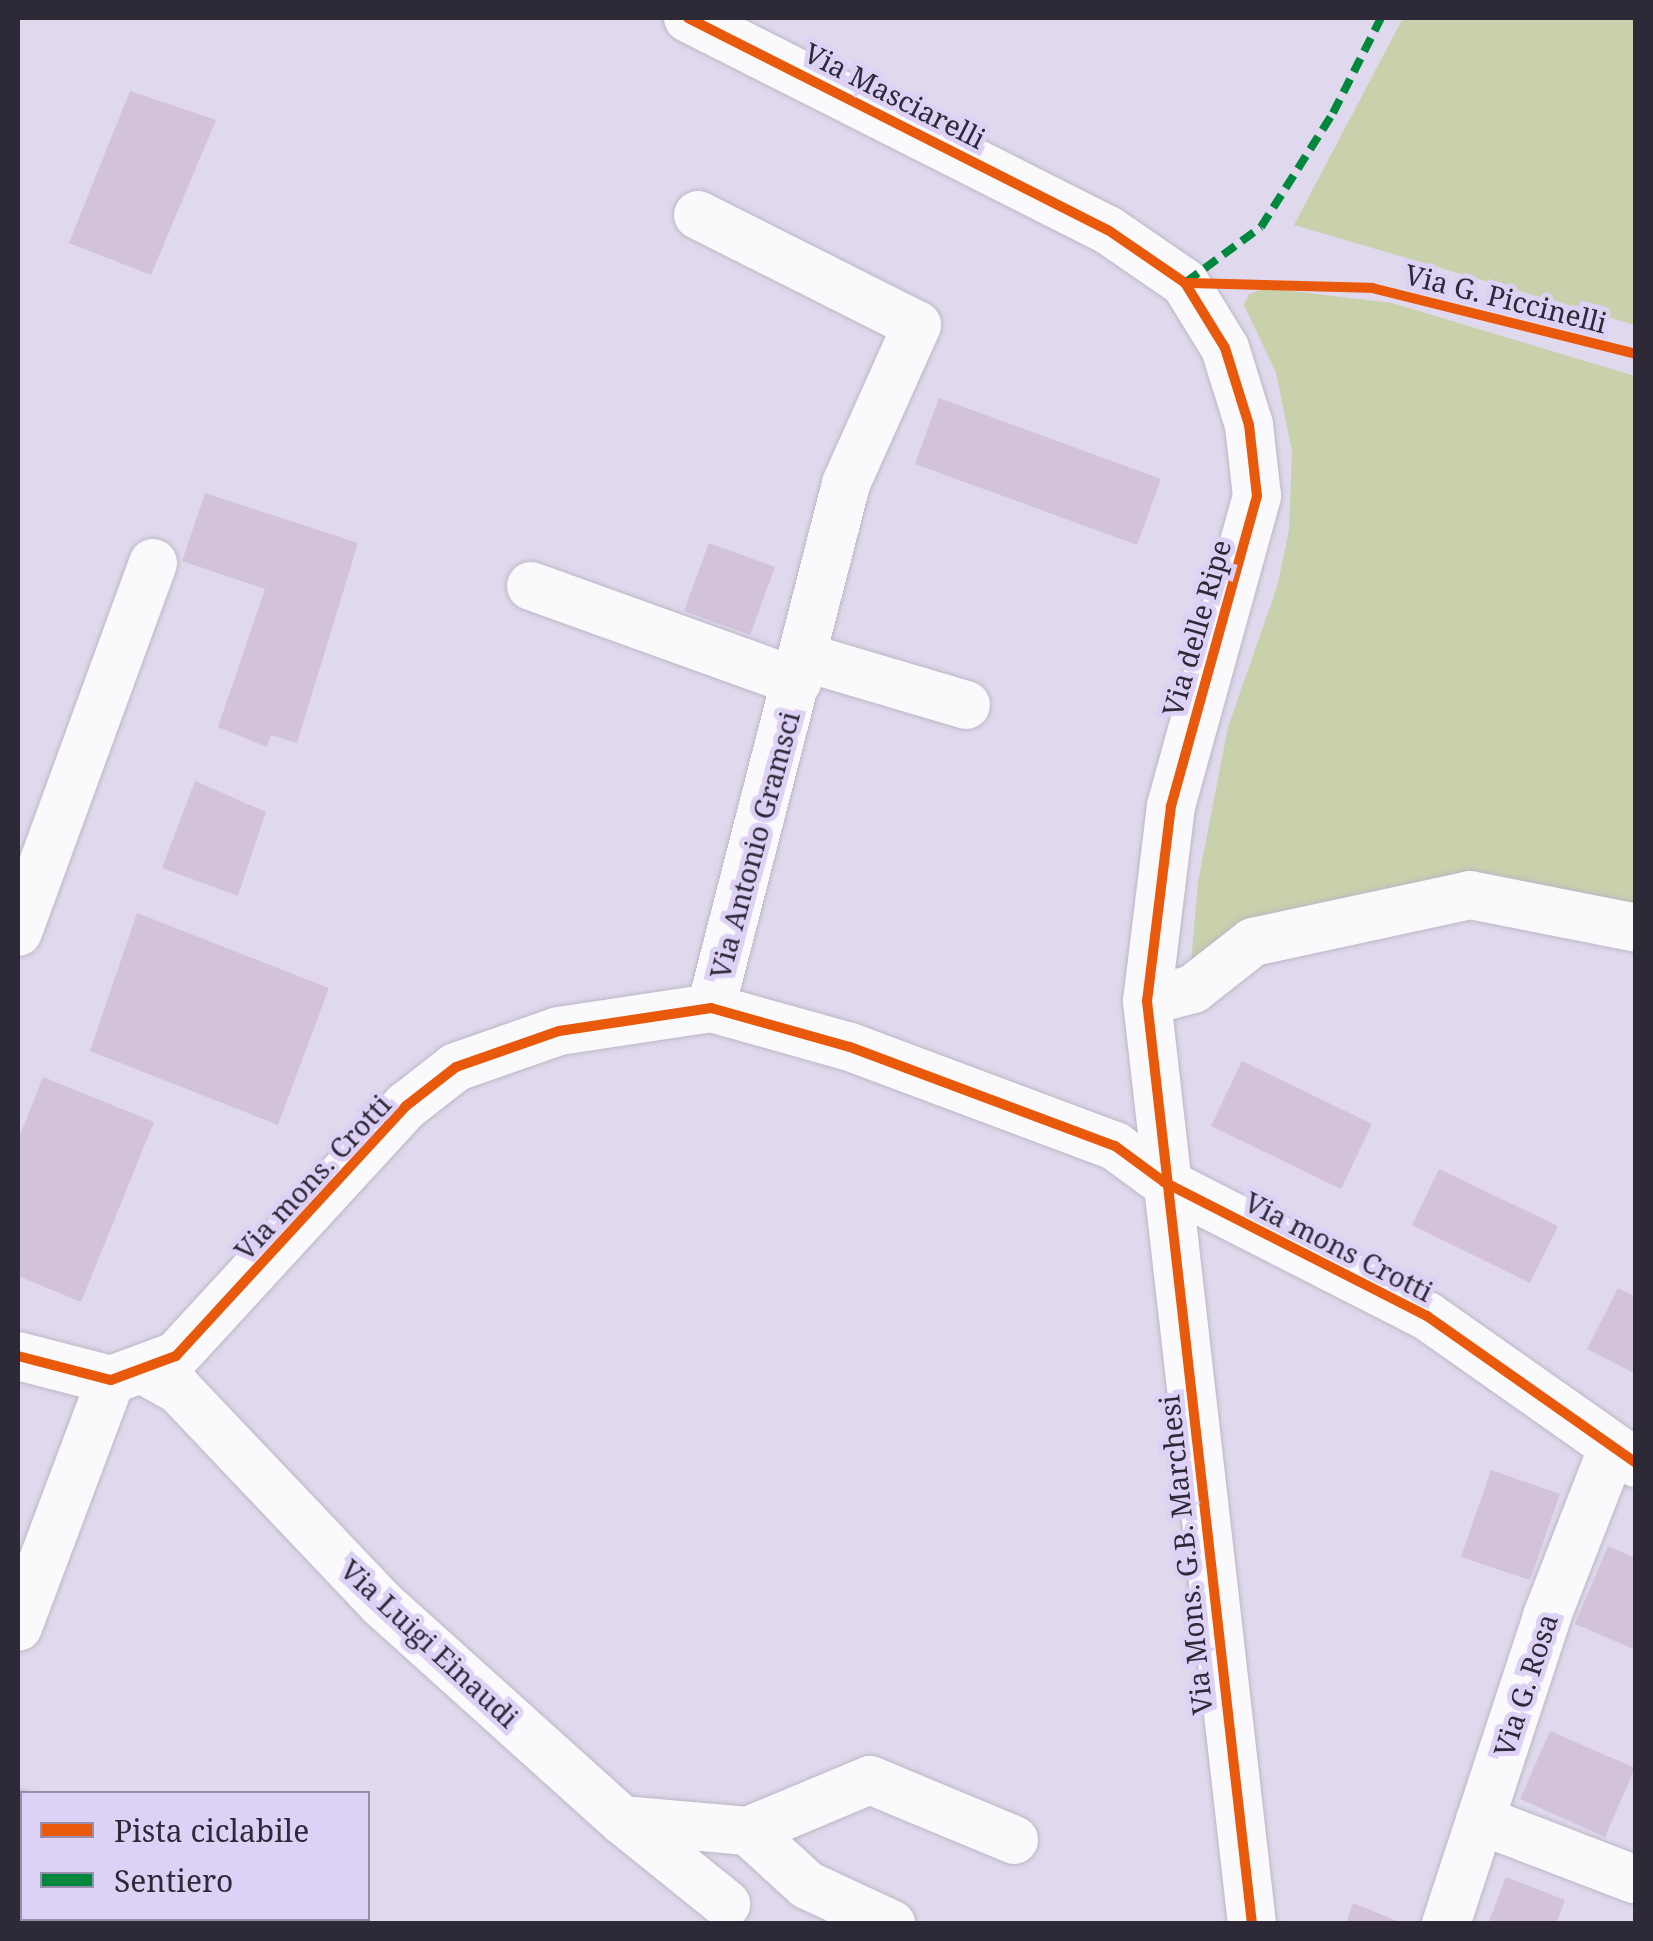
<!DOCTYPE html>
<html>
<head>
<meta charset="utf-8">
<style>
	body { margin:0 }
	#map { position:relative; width:1653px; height:1941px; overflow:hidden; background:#e0d9ed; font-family:"Noto Serif",serif }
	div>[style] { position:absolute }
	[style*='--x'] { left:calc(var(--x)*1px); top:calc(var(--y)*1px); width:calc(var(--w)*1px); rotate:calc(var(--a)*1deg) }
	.green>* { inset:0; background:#c8d0ac }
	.building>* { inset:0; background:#d2c2da }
	.roads { filter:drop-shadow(0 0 2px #bcb6c6) drop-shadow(0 0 2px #bcb6c6) }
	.minor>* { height:48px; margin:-24px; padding:0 24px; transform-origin:24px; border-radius:24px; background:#faf9fc }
	.quiet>* { height:8px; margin-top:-4px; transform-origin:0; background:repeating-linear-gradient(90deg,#00873e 0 15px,transparent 0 23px) }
	.cycleway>* { height:10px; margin:-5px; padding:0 5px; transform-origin:5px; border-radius:5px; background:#e8590c }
	span { translate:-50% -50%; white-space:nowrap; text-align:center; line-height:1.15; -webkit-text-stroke:10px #ddd1f5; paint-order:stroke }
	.street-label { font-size:28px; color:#2e2937 }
	.frame { position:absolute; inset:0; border:20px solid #2e2937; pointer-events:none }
	.legend { position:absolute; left:20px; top:1791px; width:350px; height:130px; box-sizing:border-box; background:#ddd1f5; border:2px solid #978ea9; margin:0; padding:12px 18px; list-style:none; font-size:30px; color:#2e2937 }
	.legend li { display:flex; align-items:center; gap:20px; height:50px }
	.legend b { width:50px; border:2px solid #978ea9 }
</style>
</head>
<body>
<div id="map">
	<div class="green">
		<div style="clip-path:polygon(1403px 18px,1635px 18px,1635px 325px,1294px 225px)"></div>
		<div style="clip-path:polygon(1265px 288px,1392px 303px,1635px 376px,1635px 919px,1521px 894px,1190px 975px,1198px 882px,1228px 727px,1277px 587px,1289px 530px,1292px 451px,1276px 373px,1244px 305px,1249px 294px)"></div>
	</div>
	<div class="building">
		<div style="clip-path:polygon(130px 91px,216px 120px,151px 275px,69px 243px)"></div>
		<div style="clip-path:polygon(939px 398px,1161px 479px,1137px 545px,915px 464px)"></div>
		<div style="clip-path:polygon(205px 493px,358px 543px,297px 743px,271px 735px,267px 747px,218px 727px,265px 589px,182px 561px)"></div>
		<div style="clip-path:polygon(709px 543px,775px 567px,750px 635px,684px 611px)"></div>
		<div style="clip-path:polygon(195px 781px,266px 812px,238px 896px,162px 868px)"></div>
		<div style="clip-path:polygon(137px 913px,329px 988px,278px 1125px,90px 1051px)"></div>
		<div style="clip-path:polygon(1242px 1061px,1372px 1124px,1341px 1189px,1211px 1126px)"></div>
		<div style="clip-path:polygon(43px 1077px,154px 1122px,81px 1302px,18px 1276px,18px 1140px)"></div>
		<div style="clip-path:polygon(1439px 1169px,1558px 1226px,1530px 1283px,1412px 1225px)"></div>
		<div style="clip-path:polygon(1618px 1288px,1636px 1297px,1636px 1374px,1587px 1349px)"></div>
		<div style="clip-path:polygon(1491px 1470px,1560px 1494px,1530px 1580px,1461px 1557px)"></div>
		<div style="clip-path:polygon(1608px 1546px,1636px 1558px,1636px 1650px,1575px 1624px)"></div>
		<div style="clip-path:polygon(1550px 1731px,1635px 1768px,1605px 1837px,1520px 1799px)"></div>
		<div style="clip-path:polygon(1506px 1877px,1565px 1900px,1556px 1924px,1488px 1924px)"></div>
		<div style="clip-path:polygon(1353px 1903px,1402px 1923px,1401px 1924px,1346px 1924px)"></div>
	</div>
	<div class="roads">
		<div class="minor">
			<div style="--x:688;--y:18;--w:470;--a:26.8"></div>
			<div style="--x:1108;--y:230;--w:93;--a:34.5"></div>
			<div style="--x:1185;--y:283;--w:76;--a:58.4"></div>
			<div style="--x:1225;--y:348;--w:81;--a:72.7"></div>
			<div style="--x:1249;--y:425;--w:71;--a:83.6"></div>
			<div style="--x:1257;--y:496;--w:322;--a:105.5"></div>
			<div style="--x:1171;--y:806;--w:196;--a:97"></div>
			<div style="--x:1147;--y:1001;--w:929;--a:83.51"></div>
			<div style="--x:698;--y:215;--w:245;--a:26.7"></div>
			<div style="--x:917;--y:325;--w:174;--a:114.1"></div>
			<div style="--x:846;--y:484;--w:541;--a:104.45"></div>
			<div style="--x:531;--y:586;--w:283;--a:19.8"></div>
			<div style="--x:804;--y:657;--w:169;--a:16.5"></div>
			<div style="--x:18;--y:932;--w:393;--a:-69.9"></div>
			<div style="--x:1147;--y:1001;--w:48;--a:-14.6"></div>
			<div style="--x:1193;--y:989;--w:76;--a:-38.1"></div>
			<div style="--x:1253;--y:942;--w:222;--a:-12.2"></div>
			<div style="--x:1470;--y:895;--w:169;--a:11.2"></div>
			<div style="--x:18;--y:1356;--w:96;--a:14.5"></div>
			<div style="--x:111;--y:1380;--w:69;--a:-20.3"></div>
			<div style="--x:176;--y:1356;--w:340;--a:-47.4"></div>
			<div style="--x:406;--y:1106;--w:63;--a:-38"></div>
			<div style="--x:456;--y:1067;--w:109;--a:-19.3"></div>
			<div style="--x:559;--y:1031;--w:154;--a:-8.6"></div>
			<div style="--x:711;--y:1008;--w:144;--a:15.7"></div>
			<div style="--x:850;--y:1047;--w:283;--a:20.5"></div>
			<div style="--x:1115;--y:1146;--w:61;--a:36.3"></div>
			<div style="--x:1164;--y:1182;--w:295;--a:27"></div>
			<div style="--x:1427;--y:1316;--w:256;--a:35.1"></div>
			<div style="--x:145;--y:1371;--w:39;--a:29"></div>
			<div style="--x:179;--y:1390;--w:295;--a:46.5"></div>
			<div style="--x:382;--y:1604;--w:323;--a:42"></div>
			<div style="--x:622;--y:1820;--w:134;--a:38.9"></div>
			<div style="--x:18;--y:1627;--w:264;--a:-69.4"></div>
			<div style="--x:18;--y:1815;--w:5;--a:37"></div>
			<div style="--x:622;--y:1820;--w:126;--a:5"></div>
			<div style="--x:748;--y:1831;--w:80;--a:42.5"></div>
			<div style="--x:807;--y:1885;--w:93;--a:24.9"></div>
			<div style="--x:1480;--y:1820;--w:165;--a:21"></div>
			<div style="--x:748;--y:1831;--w:132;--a:-22.7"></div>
			<div style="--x:870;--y:1780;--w:156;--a:22.6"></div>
			<div style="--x:271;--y:1918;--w:14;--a:25"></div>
			<div style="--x:1446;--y:1924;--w:324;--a:-71.8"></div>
			<div style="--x:1547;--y:1616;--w:179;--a:-68.7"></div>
		</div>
	</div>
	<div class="quiet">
		<div style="--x:1186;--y:282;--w:93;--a:-36.3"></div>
		<div style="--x:1261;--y:227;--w:135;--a:-57.7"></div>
		<div style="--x:1333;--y:113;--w:106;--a:-63.2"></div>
	</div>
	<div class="cycleway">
		<div style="--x:688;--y:18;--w:470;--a:26.8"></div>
		<div style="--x:1108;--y:230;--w:93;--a:34.5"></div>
		<div style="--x:1185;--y:283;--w:76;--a:58.4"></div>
		<div style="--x:1225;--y:348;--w:81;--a:72.7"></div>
		<div style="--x:1249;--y:425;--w:71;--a:83.6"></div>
		<div style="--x:1257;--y:496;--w:322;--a:105.5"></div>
		<div style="--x:1171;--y:806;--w:196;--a:97"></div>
		<div style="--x:1147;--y:1001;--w:929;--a:83.51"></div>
		<div style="--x:1185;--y:283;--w:187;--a:1.5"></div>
		<div style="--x:1372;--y:288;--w:272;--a:14"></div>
		<div style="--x:18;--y:1356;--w:96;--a:14.5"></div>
		<div style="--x:111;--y:1380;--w:69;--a:-20.3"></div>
		<div style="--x:176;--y:1356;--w:340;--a:-47.4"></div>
		<div style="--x:406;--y:1106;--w:63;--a:-38"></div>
		<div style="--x:456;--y:1067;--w:109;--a:-19.3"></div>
		<div style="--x:559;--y:1031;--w:154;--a:-8.6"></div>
		<div style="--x:711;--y:1008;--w:144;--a:15.7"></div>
		<div style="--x:850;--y:1047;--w:283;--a:20.5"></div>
		<div style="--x:1115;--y:1146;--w:61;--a:36.3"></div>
		<div style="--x:1164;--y:1182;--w:295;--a:27"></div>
		<div style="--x:1427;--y:1316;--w:256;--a:35.1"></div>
	</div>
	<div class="street-label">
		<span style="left:895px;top:95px;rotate:27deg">Via Masciarelli</span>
		<span style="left:1506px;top:298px;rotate:14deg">Via G. Piccinelli</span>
		<span style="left:1196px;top:628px;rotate:-74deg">Via delle Ripe</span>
		<span style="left:754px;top:845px;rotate:-75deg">Via Antonio Gramsci</span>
		<span style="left:312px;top:1177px;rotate:-47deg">Via mons. Crotti</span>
		<span style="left:1339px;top:1246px;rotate:27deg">Via mons Crotti</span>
		<span style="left:1185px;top:1555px;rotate:-96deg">Via Mons. G.B. Marchesi</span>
		<span style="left:430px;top:1643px;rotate:43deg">Via Luigi Einaudi</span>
		<span style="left:1525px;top:1685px;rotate:-72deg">Via G. Rosa</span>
	</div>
	<div class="frame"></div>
	<ul class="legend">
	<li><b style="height:12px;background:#e8590c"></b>Pista ciclabile</li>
	<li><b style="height:12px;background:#00873e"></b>Sentiero</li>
	</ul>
</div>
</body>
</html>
